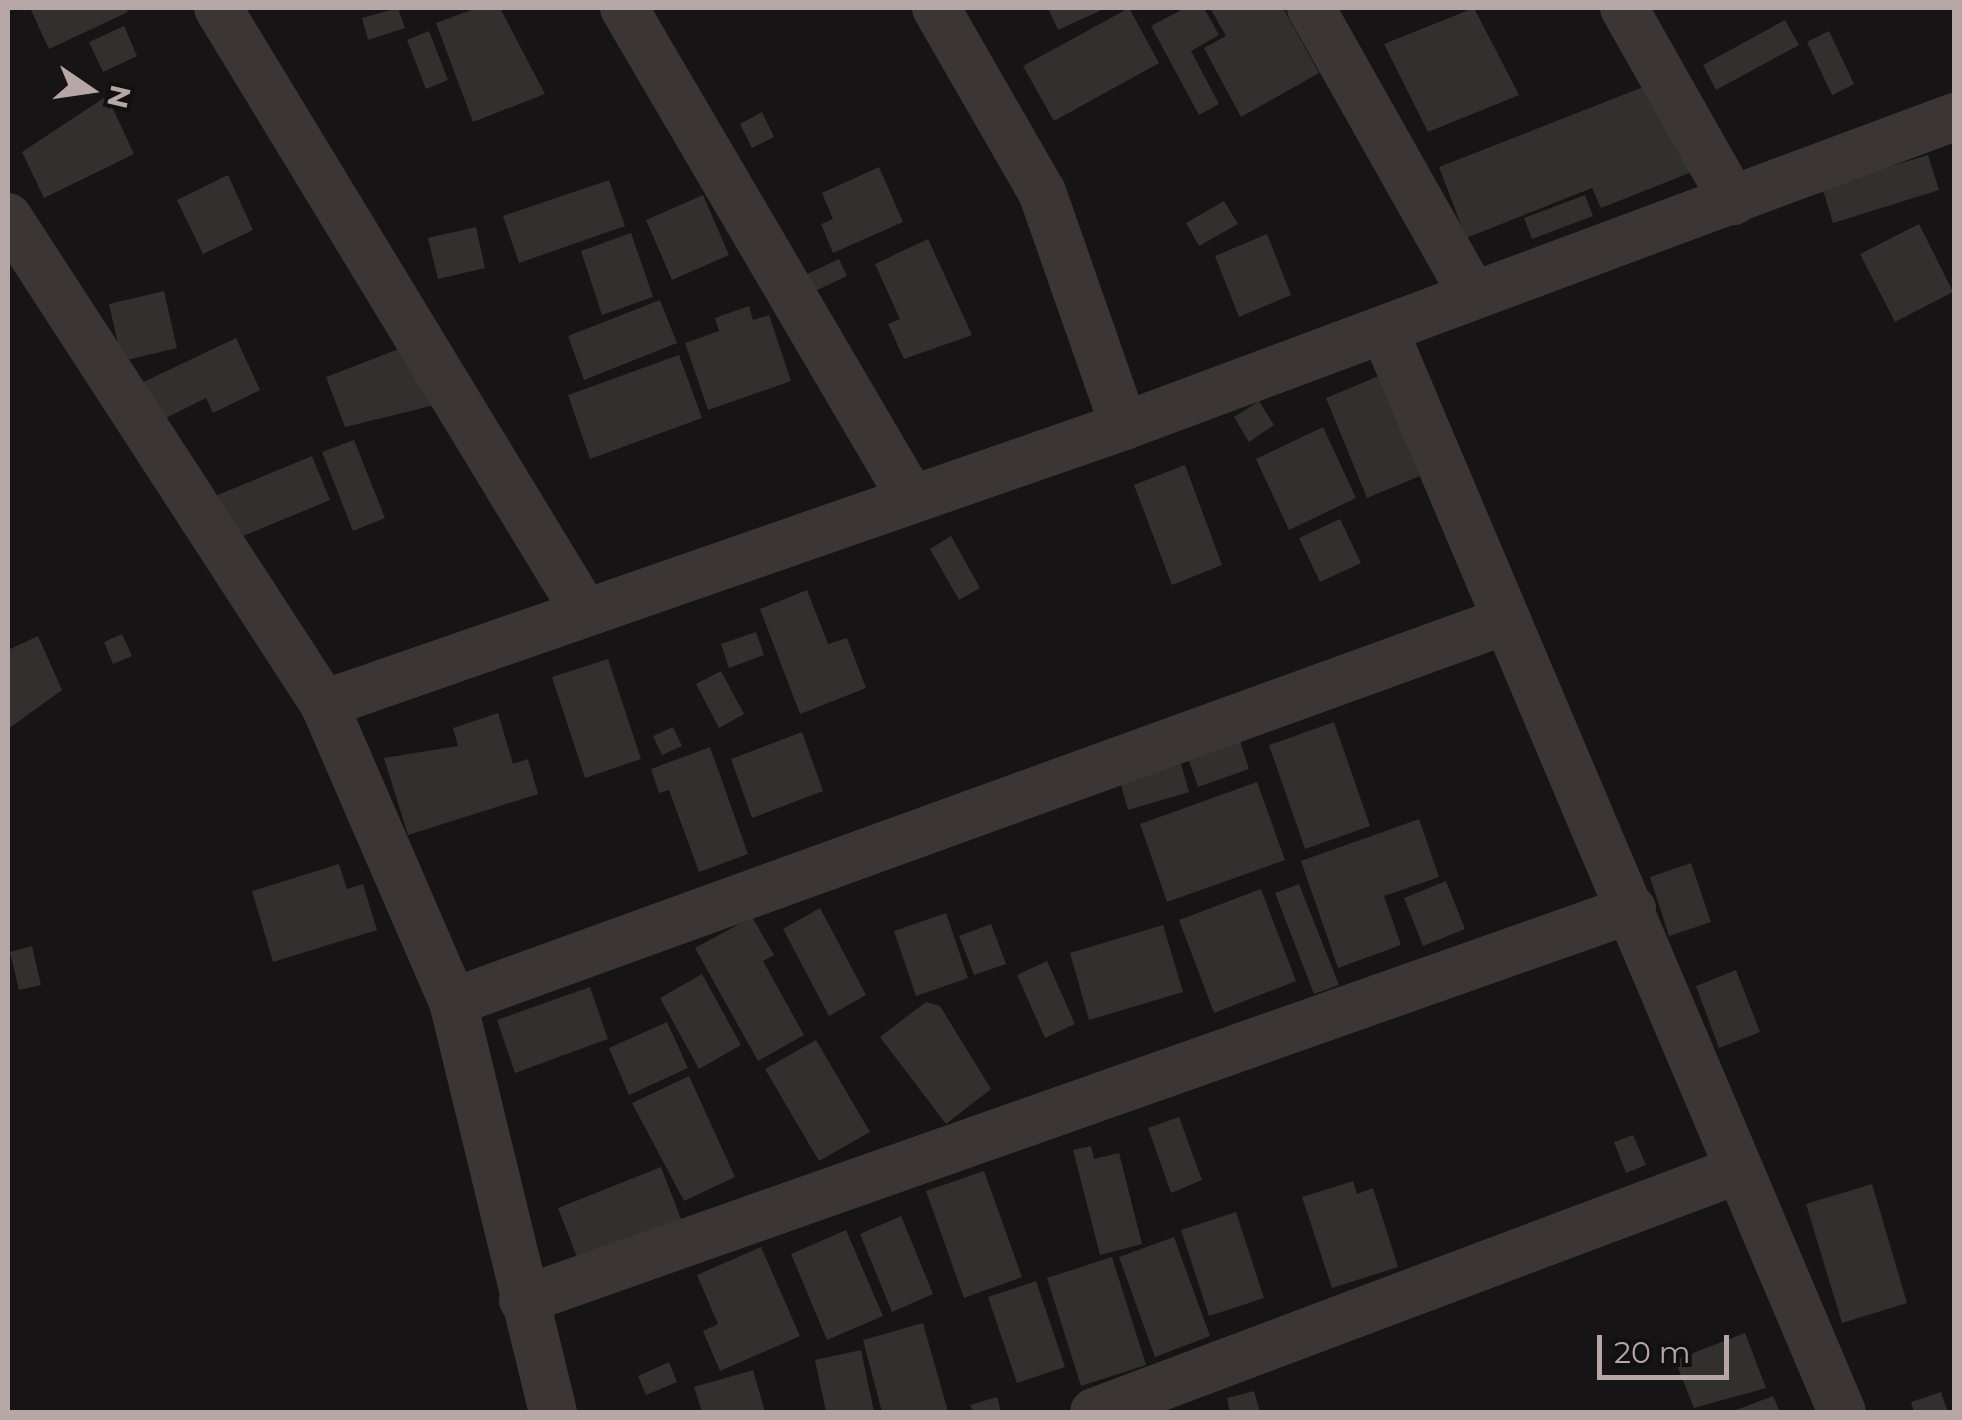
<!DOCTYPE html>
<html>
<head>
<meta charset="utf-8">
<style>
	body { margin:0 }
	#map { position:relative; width:1962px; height:1420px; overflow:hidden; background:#161414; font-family:Montserrat,sans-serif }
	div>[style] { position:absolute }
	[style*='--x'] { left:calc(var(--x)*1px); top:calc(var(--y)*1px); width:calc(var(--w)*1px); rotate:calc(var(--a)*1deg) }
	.building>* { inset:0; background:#32302f }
	.minor>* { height:48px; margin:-24px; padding:0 24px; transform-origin:24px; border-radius:24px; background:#3b3635 }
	span { translate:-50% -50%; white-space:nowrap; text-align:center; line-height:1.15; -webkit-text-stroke:8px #110f0f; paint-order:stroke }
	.frame { position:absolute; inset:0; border:10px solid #b6a6a6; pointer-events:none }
	.north { position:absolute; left:40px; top:40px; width:100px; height:100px; -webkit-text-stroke:8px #110f0f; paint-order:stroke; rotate:103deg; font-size:28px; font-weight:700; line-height:40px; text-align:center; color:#b6a6a6 }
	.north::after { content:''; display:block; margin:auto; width:35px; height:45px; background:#b6a6a6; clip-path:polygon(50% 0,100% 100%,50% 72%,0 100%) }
	.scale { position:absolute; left:1597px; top:1335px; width:132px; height:45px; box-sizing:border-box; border:5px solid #b6a6a6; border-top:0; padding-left:12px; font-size:30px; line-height:35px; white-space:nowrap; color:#b6a6a6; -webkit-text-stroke:8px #110f0f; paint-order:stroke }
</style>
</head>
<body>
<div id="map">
	<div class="building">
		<div style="clip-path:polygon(30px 8px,126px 8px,128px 12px,49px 49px)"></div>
		<div style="clip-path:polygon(398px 8px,405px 28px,368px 40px,362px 18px)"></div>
		<div style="clip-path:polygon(477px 8px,500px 8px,545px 94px,473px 122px,436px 23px)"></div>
		<div style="clip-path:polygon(1048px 8px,1106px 8px,1058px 30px)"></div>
		<div style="clip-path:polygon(1129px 8px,1159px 63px,1054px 121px,1023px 66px)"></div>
		<div style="clip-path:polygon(1185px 8px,1204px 8px,1219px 35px,1191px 51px,1219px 104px,1199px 115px,1151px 26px)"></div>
		<div style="clip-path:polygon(1210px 8px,1283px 8px,1319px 73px,1241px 117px,1204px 48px,1226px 36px)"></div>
		<div style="clip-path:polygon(1474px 8px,1519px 95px,1428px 132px,1384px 44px)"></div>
		<div style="clip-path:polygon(1785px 20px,1799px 45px,1716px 90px,1703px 65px)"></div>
		<div style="clip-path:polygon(124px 26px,137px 56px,103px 72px,89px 42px)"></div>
		<div style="clip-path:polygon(429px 31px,448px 80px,426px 89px,407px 40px)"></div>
		<div style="clip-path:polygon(1829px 31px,1854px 84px,1832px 95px,1807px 42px)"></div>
		<div style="clip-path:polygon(1656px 82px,1692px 172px,1601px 208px,1592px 188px,1466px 238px,1439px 167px)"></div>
		<div style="clip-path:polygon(107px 96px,134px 154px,44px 198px,22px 152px)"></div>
		<div style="clip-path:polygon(762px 112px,774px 137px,752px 148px,740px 124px)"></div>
		<div style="clip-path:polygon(1928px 155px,1939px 190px,1833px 223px,1822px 187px)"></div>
		<div style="clip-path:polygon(879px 167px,903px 222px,833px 253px,821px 224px,833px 219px,822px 193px)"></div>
		<div style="clip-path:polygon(228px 175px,253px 230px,203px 254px,177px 200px)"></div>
		<div style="clip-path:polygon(609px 180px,625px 226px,519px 263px,503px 216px)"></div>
		<div style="clip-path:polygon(703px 195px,729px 255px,672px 280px,646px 220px)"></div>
		<div style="clip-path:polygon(1585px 195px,1593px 216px,1532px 239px,1524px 218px)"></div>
		<div style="clip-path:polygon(1224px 201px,1238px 224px,1199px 246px,1186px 223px)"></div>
		<div style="clip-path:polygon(1919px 224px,1953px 292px,1895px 322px,1860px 254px)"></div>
		<div style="clip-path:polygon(476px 227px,485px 268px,438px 279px,428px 238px)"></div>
		<div style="clip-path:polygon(631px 233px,653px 297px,602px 315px,581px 251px)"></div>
		<div style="clip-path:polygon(1267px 234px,1291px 295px,1239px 317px,1215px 256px)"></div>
		<div style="clip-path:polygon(928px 239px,972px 335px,904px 359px,888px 324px,900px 319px,875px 264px)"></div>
		<div style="clip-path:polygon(839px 259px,847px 276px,813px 292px,805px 275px)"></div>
		<div style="clip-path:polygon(164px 291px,177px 348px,122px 361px,109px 304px)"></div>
		<div style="clip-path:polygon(660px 300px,677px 343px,584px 380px,568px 336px)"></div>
		<div style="clip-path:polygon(749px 306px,753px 320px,769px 315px,791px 381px,708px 410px,685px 343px,719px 331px,715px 318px)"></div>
		<div style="clip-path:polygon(236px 338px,260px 390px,213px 413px,206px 398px,150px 426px,133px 387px)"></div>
		<div style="clip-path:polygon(412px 344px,435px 405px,345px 427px,326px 377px)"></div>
		<div style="clip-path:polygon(679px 355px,702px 418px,590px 459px,568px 395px)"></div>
		<div style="clip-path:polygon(1379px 376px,1420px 476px,1367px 498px,1326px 398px)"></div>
		<div style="clip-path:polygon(1259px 401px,1274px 425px,1249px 442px,1234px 417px)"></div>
		<div style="clip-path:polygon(1323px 427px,1356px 498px,1289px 530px,1256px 459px)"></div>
		<div style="clip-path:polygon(354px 440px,385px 518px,353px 531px,322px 452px)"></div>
		<div style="clip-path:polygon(312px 456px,330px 500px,231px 541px,213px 497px)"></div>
		<div style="clip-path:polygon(1185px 465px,1222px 565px,1172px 585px,1134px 485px)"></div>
		<div style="clip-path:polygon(1340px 519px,1361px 563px,1320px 582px,1299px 538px)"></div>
		<div style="clip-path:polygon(951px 536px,980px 588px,959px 600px,930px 549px)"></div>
		<div style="clip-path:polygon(807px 590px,828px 644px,847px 638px,866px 688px,800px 714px,760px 609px)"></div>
		<div style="clip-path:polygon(756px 632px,764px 655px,729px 668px,721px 644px)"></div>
		<div style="clip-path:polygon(122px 634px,132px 656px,113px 664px,104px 642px)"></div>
		<div style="clip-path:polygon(38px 636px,62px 690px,8px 729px,8px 650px)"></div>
		<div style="clip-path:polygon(608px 659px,641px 759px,585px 778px,552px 677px)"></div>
		<div style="clip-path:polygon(721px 671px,744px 714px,719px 728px,696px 684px)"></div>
		<div style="clip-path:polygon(498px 713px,513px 764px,528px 759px,538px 794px,408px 835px,384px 758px,458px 746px,453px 728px)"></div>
		<div style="clip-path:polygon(1334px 722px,1370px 826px,1305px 849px,1269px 745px)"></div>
		<div style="clip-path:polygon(673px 727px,682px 746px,662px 755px,653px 736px)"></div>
		<div style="clip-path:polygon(1237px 731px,1249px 769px,1198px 787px,1185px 749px)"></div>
		<div style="clip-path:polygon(802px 732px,823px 791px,752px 818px,731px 759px)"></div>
		<div style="clip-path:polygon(710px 747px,748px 854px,699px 872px,669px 790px,659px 793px,651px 769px)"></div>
		<div style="clip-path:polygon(1178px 753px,1189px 792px,1128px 810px,1117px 771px)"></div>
		<div style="clip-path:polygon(1257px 782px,1285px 860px,1167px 902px,1140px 824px)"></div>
		<div style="clip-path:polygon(1419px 819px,1439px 877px,1384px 896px,1401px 945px,1338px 968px,1301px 861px)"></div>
		<div style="clip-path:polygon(1691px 863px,1711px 922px,1669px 936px,1650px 877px)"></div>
		<div style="clip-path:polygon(339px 864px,347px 889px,363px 884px,377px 930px,273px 962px,252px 891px)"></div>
		<div style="clip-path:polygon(1446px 881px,1465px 929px,1423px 946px,1404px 898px)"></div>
		<div style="clip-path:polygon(1299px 884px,1339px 985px,1314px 994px,1275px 893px)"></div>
		<div style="clip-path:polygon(1261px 889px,1296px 981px,1214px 1013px,1179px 920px)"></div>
		<div style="clip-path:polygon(820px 908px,866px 995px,829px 1016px,783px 929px)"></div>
		<div style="clip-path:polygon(946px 913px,968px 978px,916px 996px,894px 931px)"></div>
		<div style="clip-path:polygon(752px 917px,774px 955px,763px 961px,804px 1035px,758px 1061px,695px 948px)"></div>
		<div style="clip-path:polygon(991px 924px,1006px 964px,974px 975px,959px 936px)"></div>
		<div style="clip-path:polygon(1163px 925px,1183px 992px,1089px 1020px,1070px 953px)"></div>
		<div style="clip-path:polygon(32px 946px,41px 985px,19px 990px,10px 952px)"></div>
		<div style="clip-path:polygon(1047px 961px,1075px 1024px,1045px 1038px,1017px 975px)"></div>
		<div style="clip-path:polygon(1736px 970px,1760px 1032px,1719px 1048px,1696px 986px)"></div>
		<div style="clip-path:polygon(702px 974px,741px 1045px,699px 1069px,660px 998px)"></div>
		<div style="clip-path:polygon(590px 987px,608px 1039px,515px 1073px,497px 1020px)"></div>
		<div style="clip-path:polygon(926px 1002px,940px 1006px,991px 1089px,946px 1124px,880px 1037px)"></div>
		<div style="clip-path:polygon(667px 1022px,688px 1068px,629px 1095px,609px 1048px)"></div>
		<div style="clip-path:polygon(816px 1040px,870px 1132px,819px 1161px,765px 1069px)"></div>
		<div style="clip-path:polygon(689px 1076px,735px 1177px,684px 1201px,632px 1103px)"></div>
		<div style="clip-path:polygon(1179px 1117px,1202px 1180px,1171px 1193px,1148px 1128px)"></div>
		<div style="clip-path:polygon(1633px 1135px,1646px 1165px,1626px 1173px,1614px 1142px)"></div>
		<div style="clip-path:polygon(1091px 1146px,1094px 1159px,1119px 1153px,1142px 1244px,1100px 1255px,1073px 1150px)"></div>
		<div style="clip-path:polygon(661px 1167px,681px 1219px,578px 1260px,558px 1208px)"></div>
		<div style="clip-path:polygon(984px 1171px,1022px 1277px,964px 1298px,926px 1191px)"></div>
		<div style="clip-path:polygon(1353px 1181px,1357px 1194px,1373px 1188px,1398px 1267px,1332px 1288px,1302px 1197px)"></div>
		<div style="clip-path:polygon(1872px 1184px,1907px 1303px,1842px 1323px,1806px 1204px)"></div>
		<div style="clip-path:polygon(1236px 1212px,1264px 1298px,1209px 1316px,1181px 1230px)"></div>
		<div style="clip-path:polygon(901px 1216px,933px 1294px,892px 1312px,860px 1234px)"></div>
		<div style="clip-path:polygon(846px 1230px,883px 1316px,827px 1340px,791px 1254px)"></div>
		<div style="clip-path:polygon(1174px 1237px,1210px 1336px,1155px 1357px,1119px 1257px)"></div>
		<div style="clip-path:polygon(761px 1247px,800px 1336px,720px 1371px,703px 1331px,718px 1324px,697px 1275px)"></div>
		<div style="clip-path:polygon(1112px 1257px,1146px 1365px,1081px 1386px,1047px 1278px)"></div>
		<div style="clip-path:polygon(1036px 1281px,1065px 1367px,1017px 1383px,988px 1297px)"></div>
		<div style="clip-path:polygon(923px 1323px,948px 1412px,882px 1412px,863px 1340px)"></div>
		<div style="clip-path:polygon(1745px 1333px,1766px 1388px,1694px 1408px,1675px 1360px)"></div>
		<div style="clip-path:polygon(861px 1350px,874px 1412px,826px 1412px,815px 1360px)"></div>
		<div style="clip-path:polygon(669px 1362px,677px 1382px,646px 1395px,638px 1376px)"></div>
		<div style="clip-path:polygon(753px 1370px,765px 1412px,702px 1412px,694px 1387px)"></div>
		<div style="clip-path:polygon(1254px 1391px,1260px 1412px,1230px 1412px,1227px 1398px)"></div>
		<div style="clip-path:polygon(1941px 1392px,1948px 1412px,1914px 1412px,1911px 1402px)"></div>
		<div style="clip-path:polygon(1773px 1396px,1780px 1412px,1731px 1412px)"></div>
		<div style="clip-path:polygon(997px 1397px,1001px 1412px,973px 1412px,970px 1405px)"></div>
	</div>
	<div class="minor">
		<div style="--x:218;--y:8;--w:705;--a:58.74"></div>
		<div style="--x:624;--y:8;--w:568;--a:59.64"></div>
		<div style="--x:936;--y:8;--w:212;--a:60.1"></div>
		<div style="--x:1042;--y:192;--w:248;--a:70.7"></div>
		<div style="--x:1311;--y:8;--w:330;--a:60.6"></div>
		<div style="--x:1624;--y:8;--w:222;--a:60.5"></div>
		<div style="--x:8;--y:217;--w:581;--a:57.02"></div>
		<div style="--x:324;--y:704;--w:325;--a:66.6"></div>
		<div style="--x:453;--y:1002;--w:422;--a:76.3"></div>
		<div style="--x:1384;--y:330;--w:1175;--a:67.06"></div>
		<div style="--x:324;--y:704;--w:847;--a:-19.16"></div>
		<div style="--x:1124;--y:426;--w:886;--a:-20.42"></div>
		<div style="--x:453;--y:1002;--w:1121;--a:-19.92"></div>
		<div style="--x:523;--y:1300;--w:1176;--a:-19.42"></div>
		<div style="--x:1094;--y:1412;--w:688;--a:-20.6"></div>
	</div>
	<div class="frame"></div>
	<div class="north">N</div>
	<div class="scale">20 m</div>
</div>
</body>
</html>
